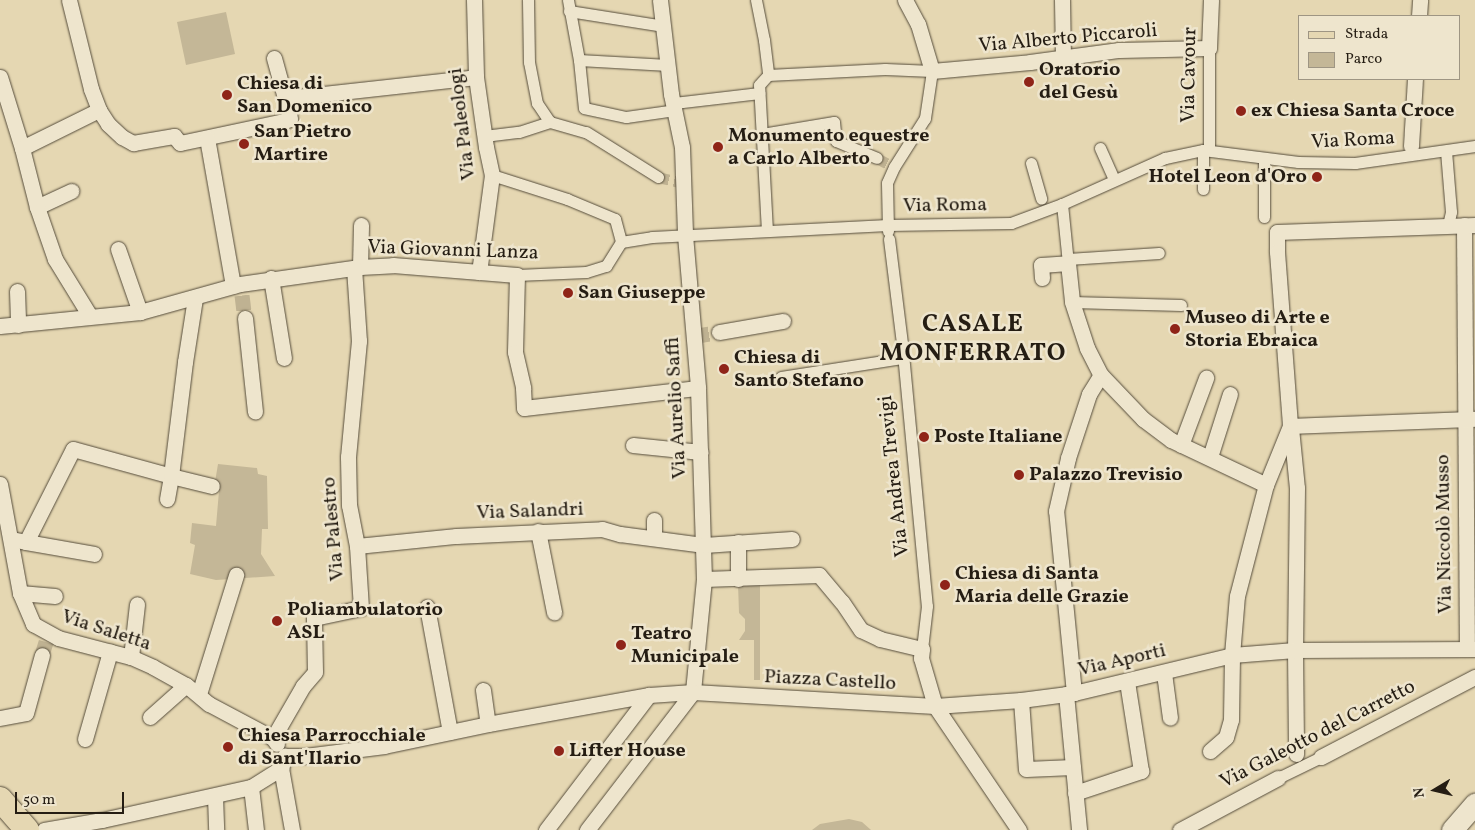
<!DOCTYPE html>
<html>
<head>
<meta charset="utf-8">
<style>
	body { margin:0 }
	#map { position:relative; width:1475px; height:830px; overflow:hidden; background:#e5d7b2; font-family:Vollkorn,serif }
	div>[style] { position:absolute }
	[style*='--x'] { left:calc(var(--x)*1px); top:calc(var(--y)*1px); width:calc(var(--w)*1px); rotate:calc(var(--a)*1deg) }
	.green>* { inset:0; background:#c4b797 }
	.pedestrian-tunnel>* { height:11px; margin-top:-5.5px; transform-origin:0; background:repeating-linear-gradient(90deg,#bfb292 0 11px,transparent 0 16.5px) }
	.minor-tunnel>* { height:15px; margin-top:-7.5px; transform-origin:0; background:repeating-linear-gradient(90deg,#bfb292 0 15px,transparent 0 23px) }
	.roads { filter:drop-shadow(0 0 1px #554c3b) drop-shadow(0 0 1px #554c3b) }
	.pedestrian>* { height:11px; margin:-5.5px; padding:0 5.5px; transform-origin:5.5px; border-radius:5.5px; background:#eee5cd }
	.minor>* { height:15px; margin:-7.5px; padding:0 7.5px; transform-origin:7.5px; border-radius:7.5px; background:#eee5cd }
	.secondary>* { height:21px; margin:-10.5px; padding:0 10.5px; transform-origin:10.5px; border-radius:10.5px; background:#eee5cd }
	.primary>* { height:24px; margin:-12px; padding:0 12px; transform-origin:12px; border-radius:12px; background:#e5d7b2 }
	.dots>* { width:14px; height:14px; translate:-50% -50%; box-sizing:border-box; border:2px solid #eee5cd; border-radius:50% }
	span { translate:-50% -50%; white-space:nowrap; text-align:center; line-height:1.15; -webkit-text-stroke:5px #eee5cd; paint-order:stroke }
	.street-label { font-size:20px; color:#251d13 }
	.poi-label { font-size:20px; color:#251d13; font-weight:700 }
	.left { translate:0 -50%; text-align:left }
	.right { translate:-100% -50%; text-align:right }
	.district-label { font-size:25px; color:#251d13; font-weight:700; letter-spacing:1px }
	.legend { position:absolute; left:1298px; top:15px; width:162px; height:65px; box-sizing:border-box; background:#eee5cd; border:1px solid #9e9583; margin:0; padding:6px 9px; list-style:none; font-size:15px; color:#251d13 }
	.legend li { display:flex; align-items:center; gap:10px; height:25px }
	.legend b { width:25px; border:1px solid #9e9583 }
	.north { position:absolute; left:1410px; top:765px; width:50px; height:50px; -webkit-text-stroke:4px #eee5cd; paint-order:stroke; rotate:261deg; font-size:14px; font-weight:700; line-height:20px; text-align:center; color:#251d13 }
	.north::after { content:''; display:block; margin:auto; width:18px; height:22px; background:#251d13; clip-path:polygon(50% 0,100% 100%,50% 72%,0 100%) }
	.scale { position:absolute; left:15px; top:792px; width:109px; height:22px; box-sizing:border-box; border:2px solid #251d13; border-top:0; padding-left:6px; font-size:15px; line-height:18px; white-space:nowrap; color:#251d13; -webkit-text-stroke:4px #eee5cd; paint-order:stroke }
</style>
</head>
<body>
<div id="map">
	<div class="green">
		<div style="clip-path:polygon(226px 12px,235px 54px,186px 65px,177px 22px)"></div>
		<div style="clip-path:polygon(218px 464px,257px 468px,258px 474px,267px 476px,268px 529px,262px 529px,261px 554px,275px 576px,216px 580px,190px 574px,195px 545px,190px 543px,192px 523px,216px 526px,219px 491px,215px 482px)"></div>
		<div style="clip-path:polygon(760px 582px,760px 680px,754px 680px,754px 640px,739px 640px,745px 631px,745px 619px,739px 613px,738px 584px)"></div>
		<div style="clip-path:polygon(849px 819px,862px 822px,871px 830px,812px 830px,820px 824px)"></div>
	</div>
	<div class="pedestrian-tunnel">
		<div style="--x:877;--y:158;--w:19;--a:28"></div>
		<div style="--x:658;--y:177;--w:26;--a:13"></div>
	</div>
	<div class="minor-tunnel">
		<div style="--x:242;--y:295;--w:23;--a:83"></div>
		<div style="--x:694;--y:336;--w:25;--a:-9"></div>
		<div style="--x:42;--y:655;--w:14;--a:-73"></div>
	</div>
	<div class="roads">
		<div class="pedestrian">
			<div style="--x:528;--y:0;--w:62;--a:89.1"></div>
			<div style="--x:529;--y:62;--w:42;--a:79"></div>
			<div style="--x:537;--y:103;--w:23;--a:56"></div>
			<div style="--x:568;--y:0;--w:61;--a:79.6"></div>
			<div style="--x:579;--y:60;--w:48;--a:84.1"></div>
			<div style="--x:584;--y:108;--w:43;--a:12.1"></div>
			<div style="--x:626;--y:117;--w:49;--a:-8.1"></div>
			<div style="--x:756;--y:0;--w:41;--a:78.7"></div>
			<div style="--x:764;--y:40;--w:35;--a:83"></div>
			<div style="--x:569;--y:11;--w:96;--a:9"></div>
			<div style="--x:1209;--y:48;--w:102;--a:90"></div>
			<div style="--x:579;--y:60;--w:89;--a:3.2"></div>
			<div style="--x:768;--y:75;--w:117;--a:-2.9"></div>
			<div style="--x:885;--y:69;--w:47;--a:2.4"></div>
			<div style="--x:932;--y:71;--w:48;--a:98.5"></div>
			<div style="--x:925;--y:118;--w:58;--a:122.3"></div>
			<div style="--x:894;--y:167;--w:17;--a:114"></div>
			<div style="--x:887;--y:183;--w:48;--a:88.8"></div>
			<div style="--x:674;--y:103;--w:86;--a:-6.7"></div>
			<div style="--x:762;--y:134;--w:73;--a:-9.5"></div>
			<div style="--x:834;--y:122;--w:19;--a:84"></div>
			<div style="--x:836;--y:141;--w:44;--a:22.5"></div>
			<div style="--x:484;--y:136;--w:35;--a:-7"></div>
			<div style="--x:519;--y:132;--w:33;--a:-18"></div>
			<div style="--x:550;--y:122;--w:37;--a:16"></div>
			<div style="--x:586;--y:132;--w:85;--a:32"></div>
			<div style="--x:1100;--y:148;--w:34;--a:66"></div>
			<div style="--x:1203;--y:150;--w:39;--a:90"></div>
			<div style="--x:1446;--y:151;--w:61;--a:85.3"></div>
			<div style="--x:1451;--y:212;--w:13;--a:103"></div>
			<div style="--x:1031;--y:163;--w:37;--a:74"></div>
			<div style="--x:492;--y:175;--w:79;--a:17.7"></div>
			<div style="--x:567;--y:199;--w:52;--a:22.6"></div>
			<div style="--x:615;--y:219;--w:24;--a:75"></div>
			<div style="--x:1062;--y:204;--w:59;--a:84.2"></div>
			<div style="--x:1264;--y:217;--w:59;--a:-90"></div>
			<div style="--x:767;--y:231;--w:146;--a:-93.1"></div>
			<div style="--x:759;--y:85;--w:13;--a:-48"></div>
			<div style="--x:889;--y:239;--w:105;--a:82.9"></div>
			<div style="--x:902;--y:343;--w:264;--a:84.6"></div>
			<div style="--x:927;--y:606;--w:43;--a:96.6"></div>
			<div style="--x:1068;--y:259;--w:91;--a:-3.8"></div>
			<div style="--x:517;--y:275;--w:69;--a:-2.5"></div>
			<div style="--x:586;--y:272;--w:21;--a:-17"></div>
			<div style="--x:606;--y:266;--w:28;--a:-58"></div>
			<div style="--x:621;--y:242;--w:31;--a:-9"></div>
			<div style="--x:652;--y:237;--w:236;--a:-2.9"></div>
			<div style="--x:888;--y:225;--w:123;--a:-0.9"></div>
			<div style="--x:1011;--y:223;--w:54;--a:-20.4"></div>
			<div style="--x:1062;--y:204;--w:113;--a:-24.1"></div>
			<div style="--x:1165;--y:158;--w:39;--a:-12"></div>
			<div style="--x:1203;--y:150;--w:96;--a:7.2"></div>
			<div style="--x:1298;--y:162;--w:57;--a:1"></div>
			<div style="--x:1355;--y:163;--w:121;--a:-8.1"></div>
			<div style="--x:1072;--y:302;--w:109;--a:1.6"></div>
			<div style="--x:781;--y:377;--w:122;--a:-8.9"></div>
			<div style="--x:1278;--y:778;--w:48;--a:-26"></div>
		</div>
		<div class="minor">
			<div style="--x:69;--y:0;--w:92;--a:76.1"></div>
			<div style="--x:91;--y:89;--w:22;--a:69"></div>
			<div style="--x:99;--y:110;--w:17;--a:57"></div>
			<div style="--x:108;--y:124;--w:19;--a:43"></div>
			<div style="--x:122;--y:137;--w:13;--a:29"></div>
			<div style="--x:133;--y:143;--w:42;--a:-9.7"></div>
			<div style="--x:174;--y:136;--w:9;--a:49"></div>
			<div style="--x:180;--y:143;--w:106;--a:-11.9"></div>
			<div style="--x:284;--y:121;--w:6;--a:-18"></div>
			<div style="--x:290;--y:119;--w:21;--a:-98"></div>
			<div style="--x:287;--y:98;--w:190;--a:-6.3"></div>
			<div style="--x:474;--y:0;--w:77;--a:88.5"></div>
			<div style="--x:476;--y:77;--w:71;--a:81.9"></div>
			<div style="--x:486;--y:147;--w:29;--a:78"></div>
			<div style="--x:492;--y:175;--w:98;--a:97.6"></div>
			<div style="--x:660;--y:0;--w:95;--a:83.3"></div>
			<div style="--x:671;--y:94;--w:54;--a:78.3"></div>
			<div style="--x:682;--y:147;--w:88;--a:88"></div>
			<div style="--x:685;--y:235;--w:154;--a:85.1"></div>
			<div style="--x:698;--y:388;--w:191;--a:88.2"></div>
			<div style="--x:704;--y:579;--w:114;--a:95.6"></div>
			<div style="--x:905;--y:0;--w:27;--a:62"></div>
			<div style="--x:918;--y:24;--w:49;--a:73.4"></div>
			<div style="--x:932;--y:71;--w:98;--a:-5.2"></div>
			<div style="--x:1030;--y:62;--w:90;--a:-7.7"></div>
			<div style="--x:1119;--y:50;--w:90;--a:-1.3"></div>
			<div style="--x:1209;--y:48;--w:48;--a:-87.6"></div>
			<div style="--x:1062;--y:0;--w:58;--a:89"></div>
			<div style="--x:1419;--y:16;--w:16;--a:-86"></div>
			<div style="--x:274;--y:58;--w:41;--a:74.6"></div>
			<div style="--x:285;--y:98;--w:2;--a:0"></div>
			<div style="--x:0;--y:77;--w:74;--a:72.8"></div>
			<div style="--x:207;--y:138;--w:150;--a:80"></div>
			<div style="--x:1411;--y:146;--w:67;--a:-86.6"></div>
			<div style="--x:37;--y:207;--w:38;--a:-25"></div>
			<div style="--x:1464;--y:225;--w:424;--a:89.6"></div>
			<div style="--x:1475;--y:225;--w:198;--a:178"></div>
			<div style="--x:1277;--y:232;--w:20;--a:90"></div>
			<div style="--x:1277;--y:252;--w:174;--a:85.7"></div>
			<div style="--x:1290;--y:426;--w:185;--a:-2.2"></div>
			<div style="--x:118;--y:249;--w:67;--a:70.8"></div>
			<div style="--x:360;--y:267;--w:42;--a:-88.6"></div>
			<div style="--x:271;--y:278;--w:81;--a:80.8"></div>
			<div style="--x:1042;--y:278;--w:13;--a:-94"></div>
			<div style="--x:1041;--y:265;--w:27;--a:-4"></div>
			<div style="--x:1068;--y:263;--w:39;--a:84"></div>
			<div style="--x:1072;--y:302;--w:48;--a:71.9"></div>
			<div style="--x:1087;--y:348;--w:30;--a:63"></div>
			<div style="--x:1101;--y:375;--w:61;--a:46.3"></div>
			<div style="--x:1143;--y:419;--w:35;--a:37"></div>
			<div style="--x:1171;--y:440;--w:105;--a:25.3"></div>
			<div style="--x:17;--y:291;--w:34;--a:88"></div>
			<div style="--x:90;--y:316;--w:67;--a:-121.6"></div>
			<div style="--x:55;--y:259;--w:55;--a:-109.1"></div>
			<div style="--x:37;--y:207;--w:61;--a:-104.3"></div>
			<div style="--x:22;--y:148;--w:86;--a:-26.3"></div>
			<div style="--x:245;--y:318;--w:94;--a:83.9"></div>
			<div style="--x:0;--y:326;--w:141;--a:-5.7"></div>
			<div style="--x:140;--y:312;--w:104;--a:-15.6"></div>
			<div style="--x:240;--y:284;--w:121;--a:-8.1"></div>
			<div style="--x:360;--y:267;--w:33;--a:-3"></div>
			<div style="--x:393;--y:265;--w:124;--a:4.6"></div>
			<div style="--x:517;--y:275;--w:77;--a:91.5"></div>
			<div style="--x:515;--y:352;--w:37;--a:77"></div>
			<div style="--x:523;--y:388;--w:20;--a:87"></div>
			<div style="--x:524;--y:408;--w:175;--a:-6.6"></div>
			<div style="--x:719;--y:332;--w:65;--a:-9.8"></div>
			<div style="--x:1291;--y:428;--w:60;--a:84.3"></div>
			<div style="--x:1297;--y:488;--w:162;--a:90.7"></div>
			<div style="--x:1295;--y:650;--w:104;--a:89.4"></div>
			<div style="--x:633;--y:445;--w:68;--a:5.9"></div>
			<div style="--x:1181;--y:445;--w:72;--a:-69.5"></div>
			<div style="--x:1210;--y:457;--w:66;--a:-72.4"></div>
			<div style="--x:0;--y:484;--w:111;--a:79.6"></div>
			<div style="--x:20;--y:593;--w:34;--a:67"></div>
			<div style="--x:33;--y:624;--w:29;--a:29"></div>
			<div style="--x:58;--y:638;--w:75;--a:14.6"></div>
			<div style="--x:131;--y:657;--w:24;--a:24"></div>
			<div style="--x:153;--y:667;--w:38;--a:29"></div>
			<div style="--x:186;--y:685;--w:30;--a:40"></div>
			<div style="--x:209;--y:704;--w:72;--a:28"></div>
			<div style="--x:273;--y:738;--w:7;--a:56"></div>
			<div style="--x:167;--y:499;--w:23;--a:-80"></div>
			<div style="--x:171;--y:476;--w:42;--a:13.7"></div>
			<div style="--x:654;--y:520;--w:18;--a:90"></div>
			<div style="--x:538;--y:531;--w:83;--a:78.8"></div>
			<div style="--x:11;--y:539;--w:15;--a:11"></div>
			<div style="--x:26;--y:542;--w:104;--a:-63.2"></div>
			<div style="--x:73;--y:449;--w:102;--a:15.4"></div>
			<div style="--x:171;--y:476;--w:115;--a:-83"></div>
			<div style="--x:185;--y:362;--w:65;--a:-81.1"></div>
			<div style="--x:26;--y:542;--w:69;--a:10"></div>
			<div style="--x:738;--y:542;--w:37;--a:90"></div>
			<div style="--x:357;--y:546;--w:100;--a:-5.8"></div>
			<div style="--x:456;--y:536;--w:146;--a:-2.7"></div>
			<div style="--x:602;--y:529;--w:19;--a:16"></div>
			<div style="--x:620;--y:534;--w:85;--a:7.5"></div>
			<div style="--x:704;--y:545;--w:88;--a:-3.9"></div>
			<div style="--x:704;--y:579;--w:115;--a:-2"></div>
			<div style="--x:819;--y:575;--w:35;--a:50"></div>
			<div style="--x:842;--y:602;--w:34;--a:56"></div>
			<div style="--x:861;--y:630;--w:21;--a:25"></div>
			<div style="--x:880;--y:639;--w:43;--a:13.4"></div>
			<div style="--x:922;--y:649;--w:9;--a:96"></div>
			<div style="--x:921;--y:658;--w:50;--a:73.7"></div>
			<div style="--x:935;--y:706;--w:150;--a:55.9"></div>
			<div style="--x:20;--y:593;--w:35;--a:5"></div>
			<div style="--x:427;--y:607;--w:127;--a:79.6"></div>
			<div style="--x:131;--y:657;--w:53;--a:-83.5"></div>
			<div style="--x:1164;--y:673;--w:45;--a:82.4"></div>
			<div style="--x:483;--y:690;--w:34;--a:82"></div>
			<div style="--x:1074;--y:693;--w:183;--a:-95.6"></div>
			<div style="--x:1056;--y:511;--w:54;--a:-77.2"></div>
			<div style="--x:1068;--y:458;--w:67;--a:-71.8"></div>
			<div style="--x:1089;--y:394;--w:22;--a:-58"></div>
			<div style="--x:199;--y:694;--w:125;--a:-72.7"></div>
			<div style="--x:1066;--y:694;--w:137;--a:84.5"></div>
			<div style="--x:1021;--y:700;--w:69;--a:85.9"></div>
			<div style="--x:1026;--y:769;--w:47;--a:-2.4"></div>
			<div style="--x:150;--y:717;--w:48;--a:-41.6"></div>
			<div style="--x:0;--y:718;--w:26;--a:-11"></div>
			<div style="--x:26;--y:713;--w:60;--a:-74.6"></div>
			<div style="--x:273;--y:738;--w:60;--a:-60"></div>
			<div style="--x:303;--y:686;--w:18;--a:-49"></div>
			<div style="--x:315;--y:672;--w:54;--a:-91.1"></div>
			<div style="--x:314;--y:618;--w:48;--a:-12"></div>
			<div style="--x:361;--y:608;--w:62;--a:-93.7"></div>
			<div style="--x:357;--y:546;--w:42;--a:-101"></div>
			<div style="--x:349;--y:505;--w:48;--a:-91.2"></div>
			<div style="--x:348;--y:457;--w:117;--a:-84.6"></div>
			<div style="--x:359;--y:341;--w:73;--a:-93.9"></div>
			<div style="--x:85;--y:739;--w:91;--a:-74"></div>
			<div style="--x:1210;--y:751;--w:21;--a:-41"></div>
			<div style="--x:1226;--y:737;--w:18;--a:-74"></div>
			<div style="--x:1231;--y:720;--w:65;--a:-89.1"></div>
			<div style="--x:1232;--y:655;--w:59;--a:-85.2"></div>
			<div style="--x:1237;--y:596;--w:115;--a:-75.4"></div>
			<div style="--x:1266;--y:485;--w:64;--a:-67.9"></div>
			<div style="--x:285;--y:756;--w:20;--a:0"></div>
			<div style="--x:305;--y:756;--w:80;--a:-7.2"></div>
			<div style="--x:384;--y:746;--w:106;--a:-11.9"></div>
			<div style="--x:488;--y:724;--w:164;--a:-10.2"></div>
			<div style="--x:649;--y:695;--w:44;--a:-3.9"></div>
			<div style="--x:693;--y:692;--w:242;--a:3.3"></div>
			<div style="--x:935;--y:706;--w:86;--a:-4"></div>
			<div style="--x:1021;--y:700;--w:53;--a:-7.5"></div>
			<div style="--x:1074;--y:693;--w:163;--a:-13.5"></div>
			<div style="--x:1232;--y:655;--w:63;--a:-4.5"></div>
			<div style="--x:1295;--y:650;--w:180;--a:-0.3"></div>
			<div style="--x:1321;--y:757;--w:174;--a:-27.5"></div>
			<div style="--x:281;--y:768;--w:63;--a:79.9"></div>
			<div style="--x:251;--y:787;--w:43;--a:83.4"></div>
			<div style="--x:1075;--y:793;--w:70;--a:-18.4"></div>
			<div style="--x:1141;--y:771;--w:90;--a:-98.9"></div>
			<div style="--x:215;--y:796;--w:34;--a:88"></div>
			<div style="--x:44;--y:830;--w:59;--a:-9.8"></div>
			<div style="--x:102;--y:820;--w:153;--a:-12.5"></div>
			<div style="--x:251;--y:787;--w:36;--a:-32"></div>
			<div style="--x:281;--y:768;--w:13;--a:-72"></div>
			<div style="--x:546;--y:830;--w:170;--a:-52.7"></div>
			<div style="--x:587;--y:830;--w:174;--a:-52.5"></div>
			<div style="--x:1180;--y:830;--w:111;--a:-28"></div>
		</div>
		<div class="secondary">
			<div style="--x:1452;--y:830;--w:35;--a:-49"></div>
		</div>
		<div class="primary">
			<div style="--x:0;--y:799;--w:41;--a:48.9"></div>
		</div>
	</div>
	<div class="dots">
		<div style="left:1029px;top:82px;background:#8f2418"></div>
		<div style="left:227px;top:95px;background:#8f2418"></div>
		<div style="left:1241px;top:111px;background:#8f2418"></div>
		<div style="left:244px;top:144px;background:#8f2418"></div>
		<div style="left:718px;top:147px;background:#8f2418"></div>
		<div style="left:1317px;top:177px;background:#8f2418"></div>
		<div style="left:568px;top:293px;background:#8f2418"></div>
		<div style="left:1175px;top:329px;background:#8f2418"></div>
		<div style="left:724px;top:369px;background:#8f2418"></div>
		<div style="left:924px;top:437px;background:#8f2418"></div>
		<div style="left:1019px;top:475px;background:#8f2418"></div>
		<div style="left:945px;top:585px;background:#8f2418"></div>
		<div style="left:277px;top:621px;background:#8f2418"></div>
		<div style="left:621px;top:645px;background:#8f2418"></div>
		<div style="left:228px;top:747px;background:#8f2418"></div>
		<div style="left:559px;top:751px;background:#8f2418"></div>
	</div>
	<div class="street-label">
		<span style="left:1068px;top:39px;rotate:-5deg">Via Alberto Piccaroli</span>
		<span style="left:1190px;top:75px;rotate:-89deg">Via Cavour</span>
		<span style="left:463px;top:124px;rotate:-97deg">Via Paleologi</span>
		<span style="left:1353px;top:141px;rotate:-3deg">Via Roma</span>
		<span style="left:945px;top:206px;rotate:-1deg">Via Roma</span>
		<span style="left:453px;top:251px;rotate:2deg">Via Giovanni Lanza</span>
		<span style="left:677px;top:408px;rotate:-93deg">Via Aurelio Saffi</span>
		<span style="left:895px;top:476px;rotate:-96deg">Via Andrea Trevigi</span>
		<span style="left:530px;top:512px;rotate:-2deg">Via Salandri</span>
		<span style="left:334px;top:529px;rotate:-95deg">Via Palestro</span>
		<span style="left:1445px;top:534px;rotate:-91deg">Via Niccolò Musso</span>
		<span style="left:106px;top:631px;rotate:18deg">Via Saletta</span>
		<span style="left:1122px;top:661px;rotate:-13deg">Via Aporti</span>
		<span style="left:830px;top:681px;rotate:3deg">Piazza Castello</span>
		<span style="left:1318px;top:735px;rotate:-27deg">Via Galeotto del Carretto</span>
	</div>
	<div class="poi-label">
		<span class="left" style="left:1039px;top:82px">Oratorio<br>del Gesù</span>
		<span class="left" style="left:237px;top:96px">Chiesa di<br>San Domenico</span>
		<span class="left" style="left:1251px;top:111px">ex Chiesa Santa Croce</span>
		<span class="left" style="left:254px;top:144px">San Pietro<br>Martire</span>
		<span class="left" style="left:728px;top:148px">Monumento equestre<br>a Carlo Alberto</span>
		<span class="right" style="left:1307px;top:177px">Hotel Leon d'Oro</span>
		<span class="left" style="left:578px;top:293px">San Giuseppe</span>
		<span class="left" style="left:1185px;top:330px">Museo di Arte e<br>Storia Ebraica</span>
		<span class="left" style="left:734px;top:370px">Chiesa di<br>Santo Stefano</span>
		<span class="left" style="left:934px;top:437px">Poste Italiane</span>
		<span class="left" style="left:1029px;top:475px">Palazzo Trevisio</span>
		<span class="left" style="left:955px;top:586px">Chiesa di Santa<br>Maria delle Grazie</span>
		<span class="left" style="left:287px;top:622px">Poliambulatorio<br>ASL</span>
		<span class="left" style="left:631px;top:646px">Teatro<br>Municipale</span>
		<span class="left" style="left:238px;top:748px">Chiesa Parrocchiale<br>di Sant'Ilario</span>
		<span class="left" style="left:569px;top:751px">Lifter House</span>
	</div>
	<div class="district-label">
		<span style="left:973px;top:340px">CASALE<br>MONFERRATO</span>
	</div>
	<ul class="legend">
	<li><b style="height:6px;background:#e5d7b2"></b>Strada</li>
	<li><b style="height:14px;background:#c4b797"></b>Parco</li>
	</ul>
	<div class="north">N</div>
	<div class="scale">50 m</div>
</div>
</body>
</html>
